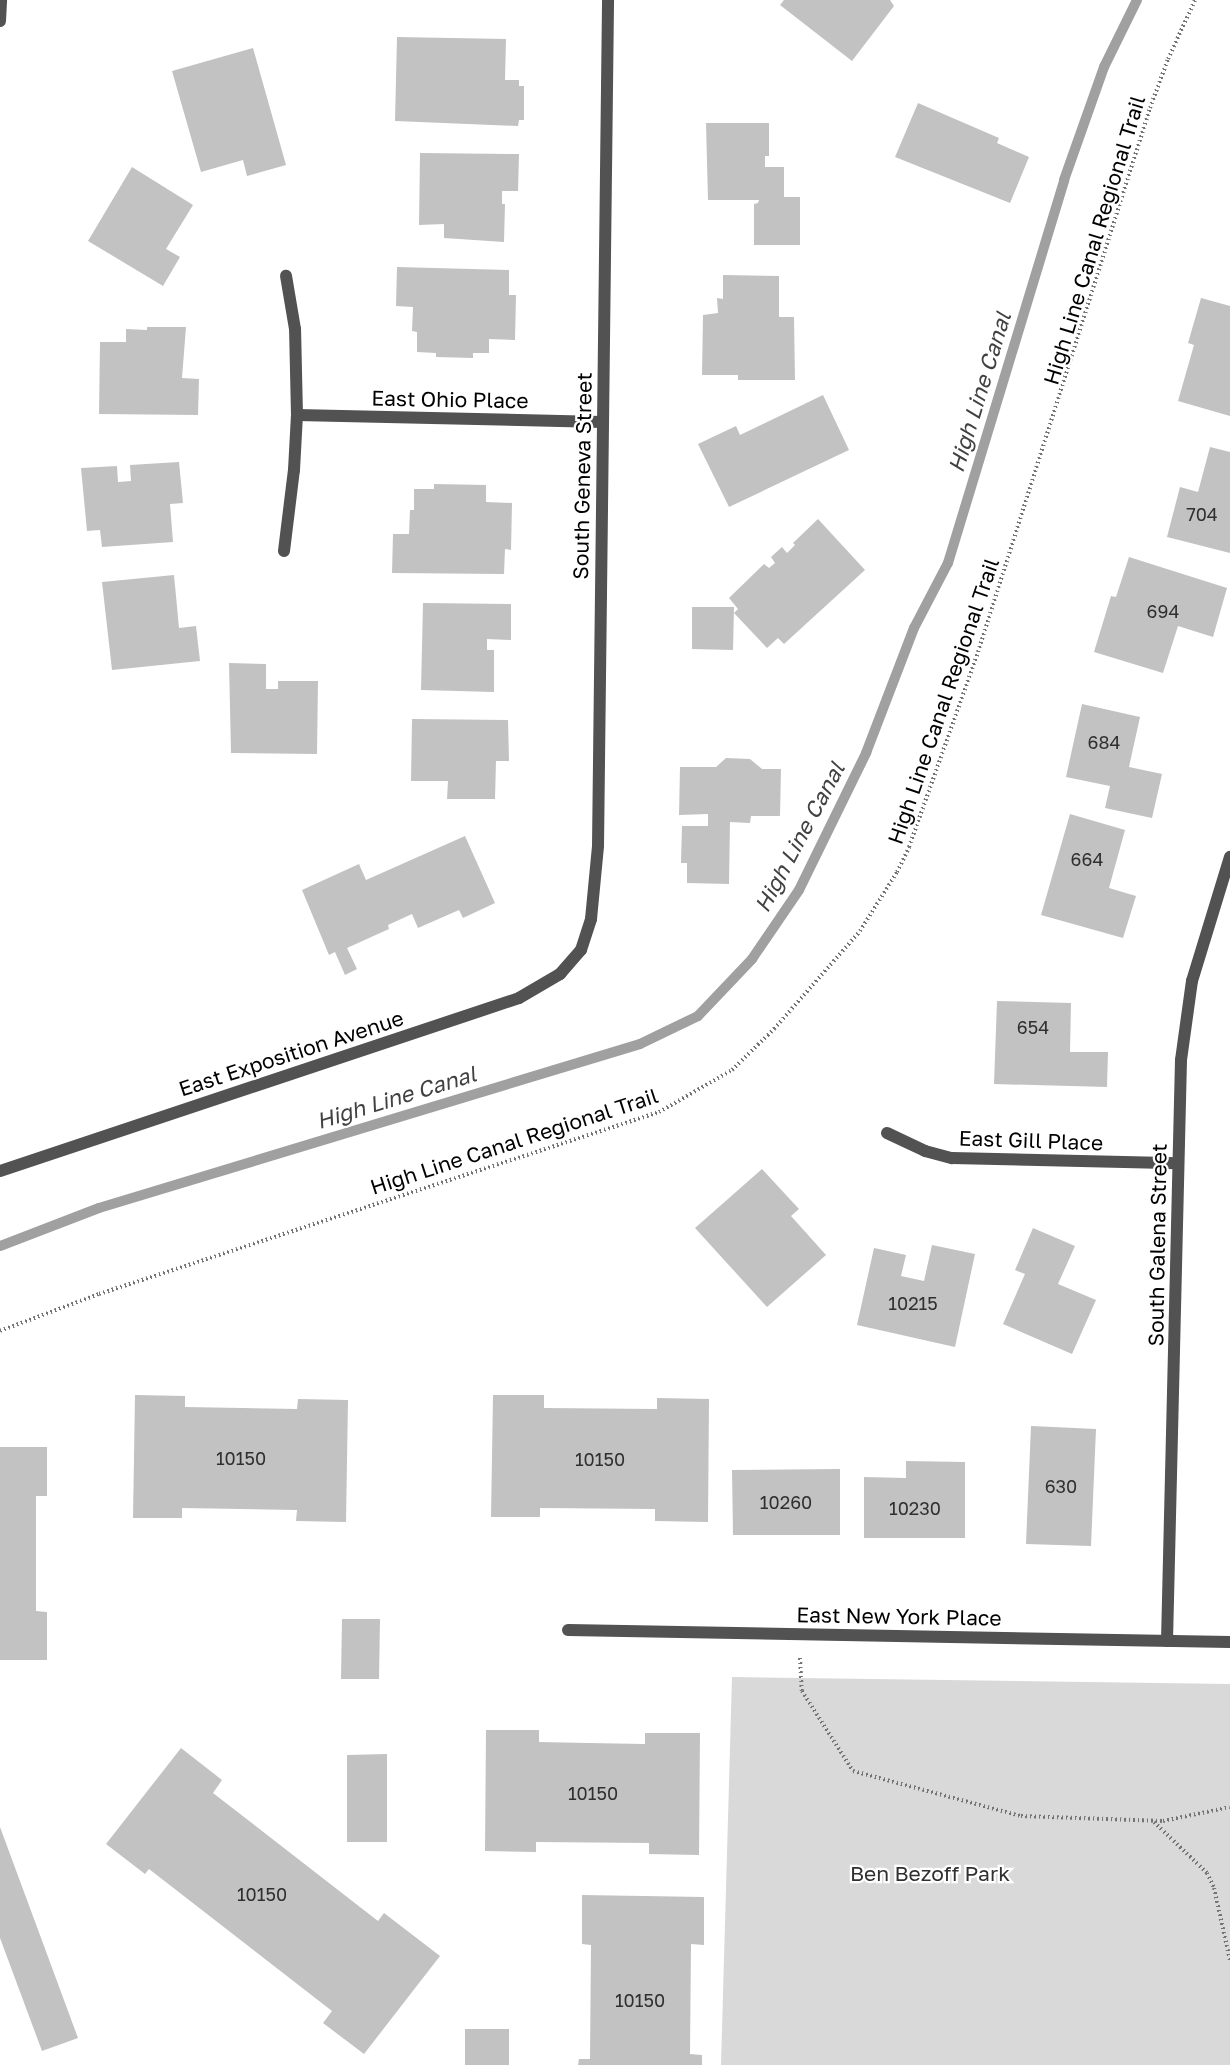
<!DOCTYPE html>
<html>
<head>
<meta charset="utf-8">
<style>
	body { margin:0 }
	#map { position:relative; width:1230px; height:2065px; overflow:hidden; background:#fff; font-family:"Golos Text",sans-serif }
	div>[style] { position:absolute }
	[style*='--x'] { left:calc(var(--x)*1px); top:calc(var(--y)*1px); width:calc(var(--w)*1px); rotate:calc(var(--a)*1deg) }
	.green>* { inset:0; background:#d9d9d9 }
	.stream>* { height:10px; margin:-5px; padding:0 5px; transform-origin:5px; border-radius:5px; background:#a0a0a0 }
	.building>* { inset:0; background:#c2c2c2 }
	.path>* { height:4px; margin-top:-2px; transform-origin:0; background:repeating-linear-gradient(90deg,#747474 0 1.5px,transparent 0 4.5px) }
	.service>* { height:12px; margin:-6px; padding:0 6px; transform-origin:6px; border-radius:6px; background:#525252 }
	.minor>* { height:12px; margin:-6px; padding:0 6px; transform-origin:6px; border-radius:6px; background:#525252 }
	span { translate:-50% -50%; white-space:nowrap; text-align:center; line-height:1.15; -webkit-text-stroke:4.5px #fff; paint-order:stroke }
	.number-label { font-size:18px; color:#303030 }
	.number-label span { -webkit-text-stroke-width:0 }
	.street-label { font-size:21px; color:#000 }
	.park-label { font-size:21px; color:#303030 }
	.water-label { font-size:22px; color:#414141; font-style:italic }
</style>
</head>
<body>
<div id="map">
	<div class="green">
		<div style="clip-path:polygon(732px 1677px,1230px 1684px,1230px 2065px,721px 2065px)"></div>
	</div>
	<div class="stream">
		<div style="--x:0;--y:1246;--w:106;--a:-21"></div>
		<div style="--x:99;--y:1208;--w:565;--a:-16.86"></div>
		<div style="--x:640;--y:1044;--w:64;--a:-25.8"></div>
		<div style="--x:698;--y:1016;--w:79;--a:-46.5"></div>
		<div style="--x:752;--y:959;--w:83;--a:-55.7"></div>
		<div style="--x:799;--y:890;--w:153;--a:-63.9"></div>
		<div style="--x:866;--y:753;--w:134;--a:-69"></div>
		<div style="--x:914;--y:628;--w:73;--a:-62.4"></div>
		<div style="--x:948;--y:563;--w:400;--a:-73.1"></div>
		<div style="--x:1064;--y:180;--w:120;--a:-70.5"></div>
		<div style="--x:1104;--y:67;--w:75;--a:-63.8"></div>
	</div>
	<div class="building">
		<div style="clip-path:polygon(784px 0,890px 0,894px 6px,852px 61px,780px 5px)"></div>
		<div style="clip-path:polygon(397px 37px,506px 39px,505px 80px,519px 80px,519px 86px,524px 86px,524px 120px,519px 120px,518px 126px,395px 121px)"></div>
		<div style="clip-path:polygon(253px 48px,286px 165px,247px 176px,243px 160px,201px 172px,172px 71px)"></div>
		<div style="clip-path:polygon(918px 103px,999px 138px,997px 143px,1029px 157px,1010px 203px,895px 157px)"></div>
		<div style="clip-path:polygon(706px 123px,769px 123px,769px 156px,765px 156px,765px 167px,784px 167px,784px 197px,800px 197px,800px 245px,754px 245px,754px 204px,758px 203px,759px 200px,708px 200px)"></div>
		<div style="clip-path:polygon(420px 153px,519px 154px,518px 191px,502px 191px,502px 204px,505px 204px,504px 242px,444px 238px,444px 224px,419px 225px)"></div>
		<div style="clip-path:polygon(132px 167px,193px 205px,166px 249px,180px 257px,163px 286px,88px 241px)"></div>
		<div style="clip-path:polygon(397px 267px,509px 270px,509px 295px,516px 295px,515px 340px,489px 339px,489px 353px,473px 353px,473px 358px,436px 357px,436px 353px,417px 352px,417px 332px,412px 331px,413px 307px,396px 306px)"></div>
		<div style="clip-path:polygon(723px 275px,779px 276px,779px 317px,794px 317px,795px 380px,738px 380px,738px 375px,702px 375px,703px 315px,718px 313px,717px 298px,723px 299px)"></div>
		<div style="clip-path:polygon(1201px 298px,1230px 306px,1230px 416px,1178px 401px,1194px 345px,1188px 343px)"></div>
		<div style="clip-path:polygon(147px 327px,186px 327px,182px 378px,199px 379px,198px 415px,99px 414px,100px 342px,126px 342px,126px 329px,147px 330px)"></div>
		<div style="clip-path:polygon(823px 395px,849px 450px,729px 507px,698px 444px,736px 426px,740px 435px)"></div>
		<div style="clip-path:polygon(1210px 447px,1230px 452px,1230px 553px,1167px 537px,1180px 487px,1198px 492px)"></div>
		<div style="clip-path:polygon(179px 462px,183px 503px,170px 504px,173px 542px,102px 547px,100px 530px,87px 531px,81px 468px,117px 466px,118px 482px,131px 481px,130px 465px)"></div>
		<div style="clip-path:polygon(434px 484px,486px 485px,486px 502px,512px 503px,511px 550px,505px 549px,504px 574px,392px 573px,393px 534px,409px 534px,410px 510px,414px 510px,414px 489px,434px 489px)"></div>
		<div style="clip-path:polygon(818px 519px,865px 570px,784px 644px,778px 638px,767px 648px,734px 613px,738px 609px,729px 598px,764px 564px,769px 568px,775px 563px,771px 557px,782px 547px,787px 553px,795px 545px,793px 543px)"></div>
		<div style="clip-path:polygon(1129px 557px,1227px 588px,1213px 637px,1178px 626px,1163px 673px,1094px 652px,1111px 596px,1116px 597px)"></div>
		<div style="clip-path:polygon(174px 575px,179px 628px,196px 626px,200px 661px,112px 670px,102px 582px)"></div>
		<div style="clip-path:polygon(423px 603px,511px 604px,511px 640px,487px 639px,487px 650px,494px 650px,494px 692px,421px 690px)"></div>
		<div style="clip-path:polygon(692px 607px,734px 607px,733px 650px,692px 649px)"></div>
		<div style="clip-path:polygon(229px 663px,266px 664px,266px 689px,278px 689px,278px 681px,318px 681px,317px 754px,231px 753px)"></div>
		<div style="clip-path:polygon(1082px 704px,1140px 717px,1129px 767px,1162px 774px,1152px 818px,1105px 808px,1110px 786px,1066px 777px)"></div>
		<div style="clip-path:polygon(412px 719px,508px 720px,509px 761px,496px 761px,495px 799px,447px 799px,448px 781px,411px 781px)"></div>
		<div style="clip-path:polygon(726px 758px,750px 759px,762px 769px,781px 769px,780px 816px,751px 816px,750px 823px,730px 822px,729px 884px,687px 883px,687px 863px,681px 863px,682px 826px,708px 826px,708px 814px,679px 815px,680px 767px,716px 767px)"></div>
		<div style="clip-path:polygon(1070px 814px,1125px 830px,1109px 888px,1136px 896px,1123px 938px,1041px 915px)"></div>
		<div style="clip-path:polygon(465px 836px,495px 903px,463px 918px,459px 910px,418px 928px,412px 914px,388px 925px,389px 929px,347px 948px,357px 969px,345px 975px,335px 952px,329px 955px,302px 890px,359px 864px,366px 880px)"></div>
		<div style="clip-path:polygon(997px 1001px,1071px 1003px,1070px 1052px,1108px 1052px,1107px 1087px,994px 1084px)"></div>
		<div style="clip-path:polygon(762px 1169px,799px 1209px,791px 1216px,826px 1255px,767px 1307px,695px 1228px)"></div>
		<div style="clip-path:polygon(1033px 1228px,1075px 1246px,1058px 1284px,1096px 1300px,1072px 1354px,1003px 1324px,1025px 1274px,1015px 1270px)"></div>
		<div style="clip-path:polygon(932px 1245px,975px 1254px,955px 1347px,857px 1325px,874px 1248px,906px 1255px,901px 1276px,924px 1281px)"></div>
		<div style="clip-path:polygon(135px 1395px,185px 1396px,185px 1407px,297px 1409px,298px 1399px,348px 1400px,346px 1522px,296px 1521px,297px 1510px,182px 1508px,182px 1518px,133px 1518px)"></div>
		<div style="clip-path:polygon(493px 1395px,544px 1395px,544px 1408px,657px 1409px,657px 1398px,709px 1399px,708px 1522px,655px 1521px,655px 1509px,540px 1508px,540px 1517px,491px 1517px)"></div>
		<div style="clip-path:polygon(1031px 1426px,1096px 1429px,1091px 1546px,1026px 1544px)"></div>
		<div style="clip-path:polygon(0 1447px,47px 1447px,47px 1496px,36px 1496px,36px 1611px,47px 1612px,47px 1660px,0 1660px)"></div>
		<div style="clip-path:polygon(906px 1461px,965px 1462px,965px 1538px,864px 1538px,864px 1477px,906px 1478px)"></div>
		<div style="clip-path:polygon(840px 1469px,840px 1535px,733px 1535px,732px 1470px)"></div>
		<div style="clip-path:polygon(342px 1619px,380px 1619px,379px 1679px,341px 1679px)"></div>
		<div style="clip-path:polygon(486px 1730px,539px 1730px,539px 1742px,588px 1743px,645px 1744px,645px 1733px,700px 1733px,699px 1855px,649px 1854px,649px 1843px,536px 1842px,536px 1852px,485px 1851px)"></div>
		<div style="clip-path:polygon(181px 1748px,222px 1780px,213px 1793px,378px 1921px,384px 1913px,440px 1956px,364px 2054px,323px 2023px,332px 2011px,149px 1869px,145px 1874px,106px 1844px)"></div>
		<div style="clip-path:polygon(387px 1754px,387px 1842px,347px 1842px,347px 1755px)"></div>
		<div style="clip-path:polygon(0 1827px,78px 2038px,42px 2051px,0 1938px)"></div>
		<div style="clip-path:polygon(582px 1895px,704px 1897px,704px 1945px,691px 1944px,690px 2054px,702px 2055px,702px 2065px,578px 2065px,579px 2059px,590px 2059px,591px 1945px,582px 1944px)"></div>
		<div style="clip-path:polygon(465px 2029px,509px 2029px,509px 2065px,465px 2065px)"></div>
	</div>
	<div class="path">
		<div style="--x:0;--y:1331;--w:106;--a:-20.5"></div>
		<div style="--x:99;--y:1294;--w:589;--a:-18"></div>
		<div style="--x:659;--y:1112;--w:84;--a:-29.9"></div>
		<div style="--x:732;--y:1070;--w:59;--a:-44.3"></div>
		<div style="--x:774;--y:1029;--w:130;--a:-48.7"></div>
		<div style="--x:860;--y:931;--w:70;--a:-57.9"></div>
		<div style="--x:897;--y:872;--w:28;--a:-64"></div>
		<div style="--x:909;--y:847;--w:207;--a:-70.5"></div>
		<div style="--x:978;--y:652;--w:571;--a:-72.45"></div>
		<div style="--x:1150;--y:108;--w:52;--a:-69.8"></div>
		<div style="--x:1168;--y:59;--w:65;--a:-65.4"></div>
		<div style="--x:800;--y:1658;--w:33;--a:87"></div>
		<div style="--x:802;--y:1691;--w:95;--a:57.5"></div>
		<div style="--x:853;--y:1771;--w:174;--a:15"></div>
		<div style="--x:1021;--y:1816;--w:142;--a:2"></div>
		<div style="--x:1163;--y:1821;--w:68;--a:-11.8"></div>
		<div style="--x:1154;--y:1822;--w:74;--a:43.9"></div>
		<div style="--x:1207;--y:1873;--w:17;--a:65"></div>
		<div style="--x:1214;--y:1888;--w:74;--a:77.5"></div>
	</div>
	<div class="service">
		<div style="--x:0;--y:21;--w:21;--a:-87"></div>
	</div>
	<div class="minor">
		<div style="--x:297;--y:415;--w:305;--a:1.3"></div>
		<div style="--x:284;--y:551;--w:82;--a:-83"></div>
		<div style="--x:294;--y:470;--w:55;--a:-86.9"></div>
		<div style="--x:297;--y:415;--w:86;--a:-91.3"></div>
		<div style="--x:295;--y:329;--w:54;--a:-99.6"></div>
		<div style="--x:887;--y:1133;--w:42;--a:25.3"></div>
		<div style="--x:925;--y:1151;--w:28;--a:15"></div>
		<div style="--x:952;--y:1158;--w:226;--a:1.3"></div>
		<div style="--x:0;--y:1171;--w:547;--a:-18.43"></div>
		<div style="--x:519;--y:998;--w:48;--a:-30.3"></div>
		<div style="--x:560;--y:974;--w:32;--a:-49"></div>
		<div style="--x:581;--y:950;--w:33;--a:-72"></div>
		<div style="--x:591;--y:919;--w:73;--a:-84.5"></div>
		<div style="--x:598;--y:846;--w:846;--a:-89.32"></div>
		<div style="--x:568;--y:1630;--w:662;--a:1.04"></div>
		<div style="--x:1167;--y:1641;--w:581;--a:-88.62"></div>
		<div style="--x:1181;--y:1060;--w:80;--a:-82.1"></div>
		<div style="--x:1192;--y:981;--w:130;--a:-73"></div>
	</div>
	<div class="number-label">
		<span style="left:1202px;top:514px">704</span>
		<span style="left:1163px;top:611px">694</span>
		<span style="left:1104px;top:742px">684</span>
		<span style="left:1087px;top:859px">664</span>
		<span style="left:1033px;top:1027px">654</span>
		<span style="left:913px;top:1303px">10215</span>
		<span style="left:241px;top:1458px">10150</span>
		<span style="left:600px;top:1459px">10150</span>
		<span style="left:1061px;top:1486px">630</span>
		<span style="left:786px;top:1502px">10260</span>
		<span style="left:915px;top:1508px">10230</span>
		<span style="left:593px;top:1793px">10150</span>
		<span style="left:262px;top:1894px">10150</span>
		<span style="left:640px;top:2000px">10150</span>
	</div>
	<div class="street-label">
		<span style="left:1094px;top:240px;rotate:-73deg">High Line Canal Regional Trail</span>
		<span style="left:450px;top:399px;rotate:1deg">East Ohio Place</span>
		<span style="left:582px;top:476px;rotate:-89deg">South Geneva Street</span>
		<span style="left:943px;top:701px;rotate:-71deg">High Line Canal Regional Trail</span>
		<span style="left:291px;top:1053px;rotate:-18deg">East Exposition Avenue</span>
		<span style="left:1031px;top:1140px;rotate:2deg">East Gill Place</span>
		<span style="left:514px;top:1141px;rotate:-18deg">High Line Canal Regional Trail</span>
		<span style="left:1157px;top:1245px;rotate:-89deg">South Galena Street</span>
		<span style="left:899px;top:1616px;rotate:1deg">East New York Place</span>
	</div>
	<div class="park-label">
		<span style="left:930px;top:1873px">Ben Bezoff Park</span>
	</div>
	<div class="water-label">
		<span style="left:979px;top:392px;rotate:-73deg">High Line Canal</span>
		<span style="left:799px;top:837px;rotate:-62deg">High Line Canal</span>
		<span style="left:396px;top:1097px;rotate:-17deg">High Line Canal</span>
	</div>
</div>
</body>
</html>
